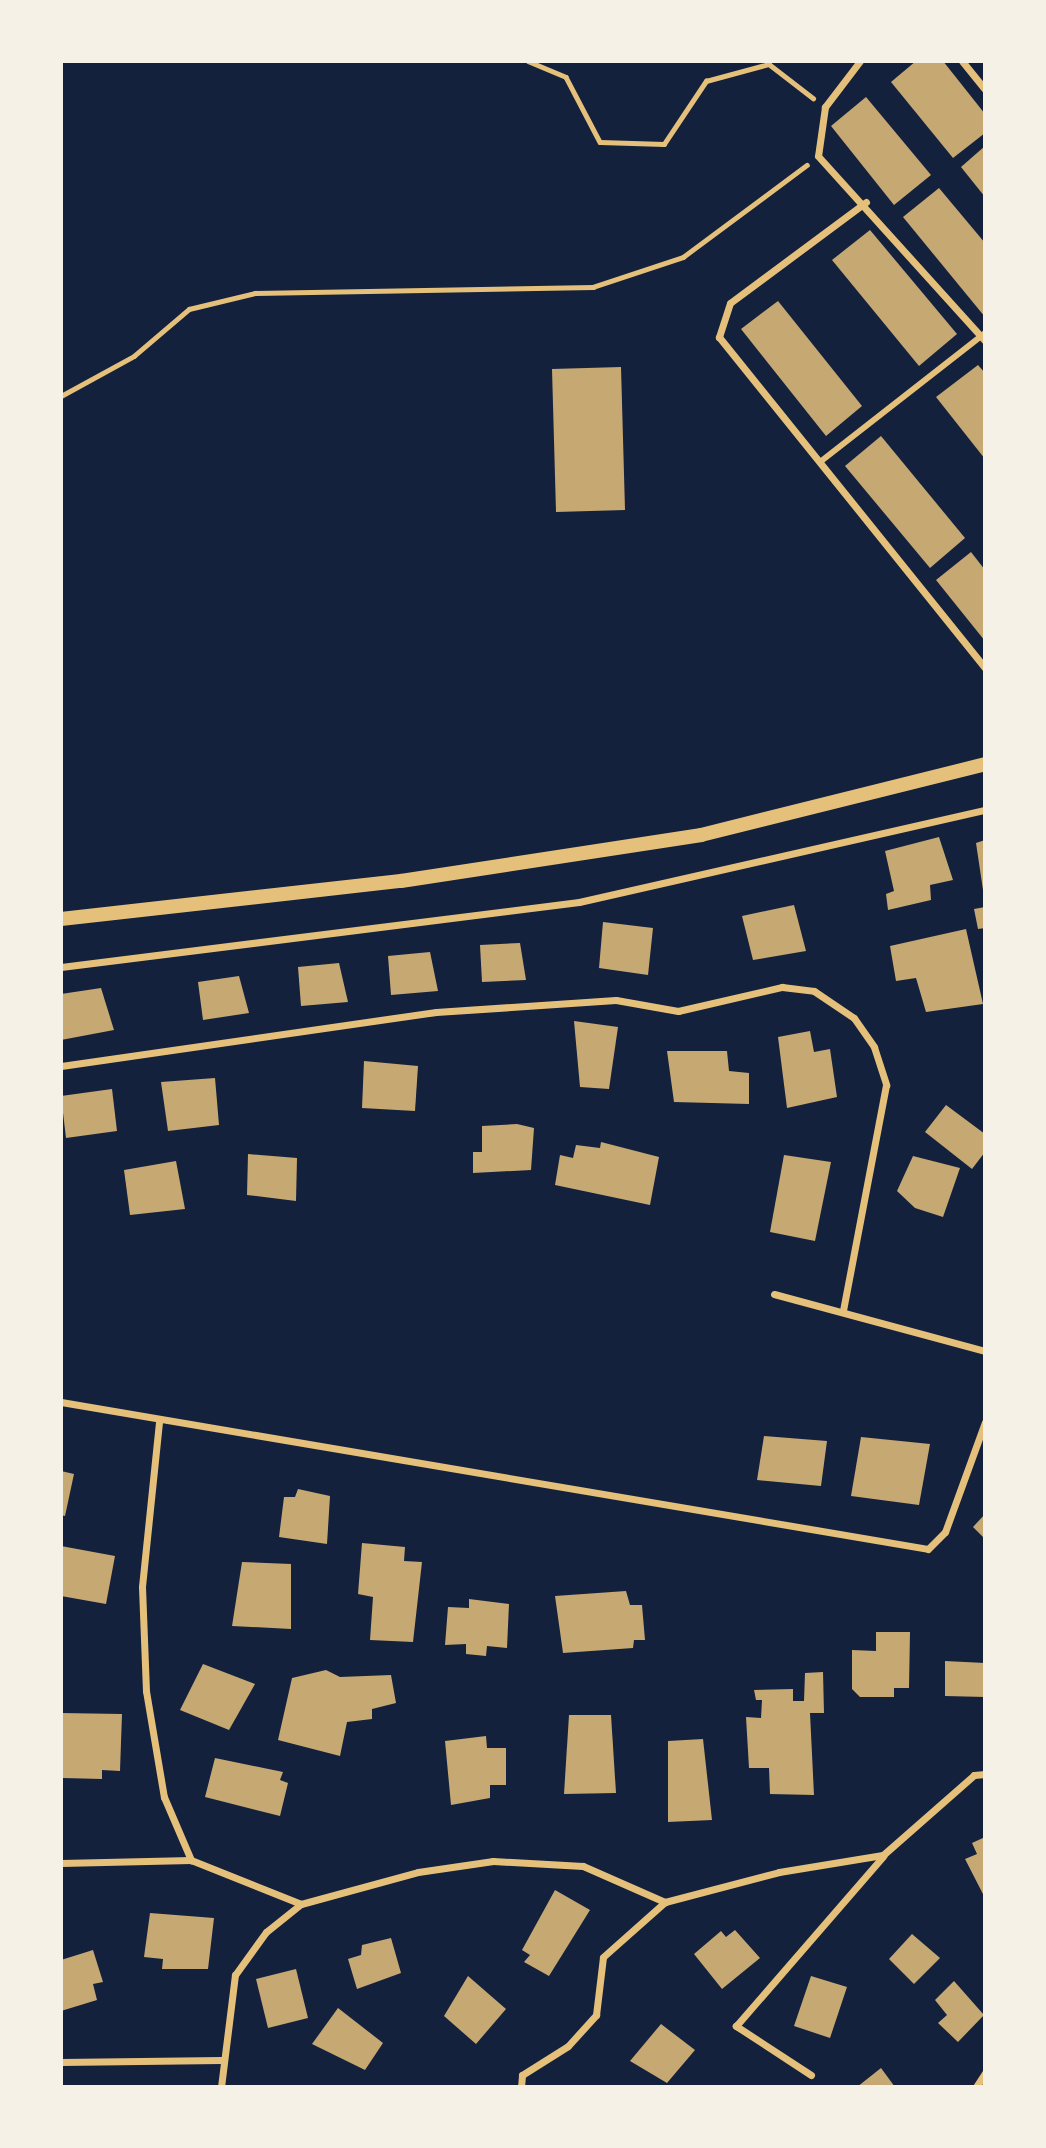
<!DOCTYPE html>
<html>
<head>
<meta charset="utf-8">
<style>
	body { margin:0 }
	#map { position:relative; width:1046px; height:2148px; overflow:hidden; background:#14213d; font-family:"IBM Plex Sans",sans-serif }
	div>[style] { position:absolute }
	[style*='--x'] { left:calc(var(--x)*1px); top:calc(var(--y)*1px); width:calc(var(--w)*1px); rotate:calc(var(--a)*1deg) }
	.building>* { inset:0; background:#c6a872 }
	.path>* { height:4.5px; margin:-2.25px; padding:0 2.25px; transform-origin:2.25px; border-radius:2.25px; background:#e5c07b }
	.pedestrian>* { height:6px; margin:-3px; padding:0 3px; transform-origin:3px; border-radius:3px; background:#e5c07b }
	.minor>* { height:7px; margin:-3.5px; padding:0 3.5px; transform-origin:3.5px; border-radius:3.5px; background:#e5c07b }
	.secondary>* { height:14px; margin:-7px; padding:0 7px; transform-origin:7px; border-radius:7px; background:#e5c07b }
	span { translate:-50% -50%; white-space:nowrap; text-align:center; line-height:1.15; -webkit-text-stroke:7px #f6f1e7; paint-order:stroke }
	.frame { position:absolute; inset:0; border:63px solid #f6f1e7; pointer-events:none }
</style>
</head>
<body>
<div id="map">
	<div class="building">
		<div style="clip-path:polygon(916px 61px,943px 61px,985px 114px,985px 133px,953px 158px,891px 82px)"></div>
		<div style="clip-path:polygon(866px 97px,931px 175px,894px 205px,831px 126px)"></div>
		<div style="clip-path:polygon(985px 146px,985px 197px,961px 167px)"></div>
		<div style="clip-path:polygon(939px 188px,985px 243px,985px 317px,903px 217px)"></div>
		<div style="clip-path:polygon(870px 230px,957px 334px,919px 366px,832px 260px)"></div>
		<div style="clip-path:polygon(778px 301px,862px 406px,826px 436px,741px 329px)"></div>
		<div style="clip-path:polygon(978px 365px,985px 373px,985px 459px,936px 397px)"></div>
		<div style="clip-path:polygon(621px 367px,625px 510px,556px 512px,552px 369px)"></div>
		<div style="clip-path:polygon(881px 436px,965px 538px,930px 568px,845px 466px)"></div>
		<div style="clip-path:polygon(971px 552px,985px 570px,985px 641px,936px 580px)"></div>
		<div style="clip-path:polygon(939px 837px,953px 880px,930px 885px,931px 900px,888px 910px,886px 894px,894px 891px,885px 851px)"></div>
		<div style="clip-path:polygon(985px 840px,985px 890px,983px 890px,976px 843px)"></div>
		<div style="clip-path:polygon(794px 905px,806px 951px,753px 960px,742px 916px)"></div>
		<div style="clip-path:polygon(985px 907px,985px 928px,978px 929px,974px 909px)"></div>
		<div style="clip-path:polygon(603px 922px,653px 928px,648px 975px,599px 968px)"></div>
		<div style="clip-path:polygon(966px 929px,983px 1004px,926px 1012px,916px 978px,896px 981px,890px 946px)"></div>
		<div style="clip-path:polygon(520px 943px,526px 980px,482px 982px,480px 945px)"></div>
		<div style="clip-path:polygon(430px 952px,438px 991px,391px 995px,388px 956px)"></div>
		<div style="clip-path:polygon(339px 963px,348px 1002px,301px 1006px,298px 967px)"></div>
		<div style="clip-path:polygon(239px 976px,249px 1013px,203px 1020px,198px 982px)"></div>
		<div style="clip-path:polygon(101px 988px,114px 1030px,61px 1040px,61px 994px)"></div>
		<div style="clip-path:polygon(574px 1021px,618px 1027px,609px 1089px,580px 1087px)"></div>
		<div style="clip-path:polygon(810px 1031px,814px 1052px,830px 1049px,837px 1097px,787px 1108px,778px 1037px)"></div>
		<div style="clip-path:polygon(667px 1051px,727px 1051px,729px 1071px,749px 1073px,749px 1104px,674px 1102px)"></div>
		<div style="clip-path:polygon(364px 1061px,418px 1066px,415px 1111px,362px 1108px)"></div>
		<div style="clip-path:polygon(215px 1078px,219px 1125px,168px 1131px,161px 1082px)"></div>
		<div style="clip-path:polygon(112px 1089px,117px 1131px,66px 1138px,61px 1096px)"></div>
		<div style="clip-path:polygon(946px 1105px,985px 1134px,985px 1152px,972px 1169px,925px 1132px)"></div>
		<div style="clip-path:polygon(517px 1124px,534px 1128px,531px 1170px,473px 1173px,473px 1152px,482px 1152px,482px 1126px)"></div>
		<div style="clip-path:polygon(601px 1142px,659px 1157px,650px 1205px,555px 1185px,560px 1155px,573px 1158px,576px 1145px,600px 1148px)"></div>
		<div style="clip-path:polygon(248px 1154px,297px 1158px,296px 1201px,247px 1195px)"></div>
		<div style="clip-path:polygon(784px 1155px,831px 1162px,815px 1241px,770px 1232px)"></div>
		<div style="clip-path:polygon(913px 1156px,960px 1168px,943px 1217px,915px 1208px,897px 1191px)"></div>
		<div style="clip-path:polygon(176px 1161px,185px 1209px,130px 1215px,124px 1170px)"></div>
		<div style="clip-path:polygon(764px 1436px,827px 1441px,821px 1486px,757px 1480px)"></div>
		<div style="clip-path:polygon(861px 1437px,930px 1444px,919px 1505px,851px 1496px)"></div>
		<div style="clip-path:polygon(61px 1471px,74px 1474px,65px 1516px,61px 1515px)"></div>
		<div style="clip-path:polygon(298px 1489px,330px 1496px,327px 1544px,279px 1537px,284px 1497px,295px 1497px)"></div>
		<div style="clip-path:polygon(985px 1514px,985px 1539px,973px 1527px)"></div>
		<div style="clip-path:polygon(362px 1543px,405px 1547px,404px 1561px,422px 1562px,413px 1642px,370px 1640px,373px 1597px,358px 1594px)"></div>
		<div style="clip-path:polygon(61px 1546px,115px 1556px,106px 1604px,61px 1596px)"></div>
		<div style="clip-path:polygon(242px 1562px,291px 1564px,291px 1629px,232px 1626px)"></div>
		<div style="clip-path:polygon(626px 1591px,630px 1605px,642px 1605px,645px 1640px,634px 1640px,633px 1648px,563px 1653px,555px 1596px)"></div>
		<div style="clip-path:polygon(469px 1599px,509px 1604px,507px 1648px,487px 1646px,486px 1656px,466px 1654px,466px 1644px,445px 1645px,448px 1607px,469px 1608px)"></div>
		<div style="clip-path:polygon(876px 1632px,910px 1632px,909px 1688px,894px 1688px,894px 1697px,860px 1697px,852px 1689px,852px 1650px,876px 1651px)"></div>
		<div style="clip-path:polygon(945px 1661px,985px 1663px,985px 1697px,945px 1696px)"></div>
		<div style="clip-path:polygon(203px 1664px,255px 1684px,229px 1730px,180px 1710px)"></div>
		<div style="clip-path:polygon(326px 1670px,340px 1677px,391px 1675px,396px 1703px,372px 1709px,372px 1719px,347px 1722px,340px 1756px,278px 1740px,292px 1678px)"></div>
		<div style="clip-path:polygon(823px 1672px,824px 1713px,810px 1713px,814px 1795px,770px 1794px,769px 1768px,749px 1768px,746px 1717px,761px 1718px,762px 1700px,756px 1700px,754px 1690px,793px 1689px,793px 1701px,804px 1701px,805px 1673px)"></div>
		<div style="clip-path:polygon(61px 1713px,122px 1714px,120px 1771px,102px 1770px,102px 1779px,63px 1778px)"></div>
		<div style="clip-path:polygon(569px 1715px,611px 1715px,616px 1793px,564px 1794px)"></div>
		<div style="clip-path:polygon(486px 1736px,487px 1748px,506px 1748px,506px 1785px,490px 1785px,490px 1798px,451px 1805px,445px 1741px)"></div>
		<div style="clip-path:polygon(703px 1739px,712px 1820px,668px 1822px,668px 1741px)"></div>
		<div style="clip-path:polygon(215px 1758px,283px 1772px,280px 1780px,288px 1783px,280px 1816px,205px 1797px)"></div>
		<div style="clip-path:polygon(985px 1837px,985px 1898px,965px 1859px,977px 1854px,972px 1843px)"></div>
		<div style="clip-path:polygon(555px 1890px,590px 1910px,549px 1976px,524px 1962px,530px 1955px,522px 1950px)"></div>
		<div style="clip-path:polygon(150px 1913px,214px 1918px,208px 1969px,162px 1969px,163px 1959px,144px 1957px)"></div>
		<div style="clip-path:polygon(735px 1930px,760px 1958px,722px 1989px,694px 1954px,721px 1931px,726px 1937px)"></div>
		<div style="clip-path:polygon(912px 1934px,940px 1958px,914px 1984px,889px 1959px)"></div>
		<div style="clip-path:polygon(391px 1938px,401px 1973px,357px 1989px,348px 1959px,361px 1955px,362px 1945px)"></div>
		<div style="clip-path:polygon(93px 1950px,103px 1982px,93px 1984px,97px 2000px,61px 2011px,61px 1960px)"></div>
		<div style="clip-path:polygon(296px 1969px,308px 2018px,268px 2028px,256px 1979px)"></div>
		<div style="clip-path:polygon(468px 1976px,506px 2009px,476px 2044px,444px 2016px)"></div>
		<div style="clip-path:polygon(811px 1976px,847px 1987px,830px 2038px,794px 2026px)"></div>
		<div style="clip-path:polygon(954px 1981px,984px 2015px,958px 2042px,938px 2023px,947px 2015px,935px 2000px)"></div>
		<div style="clip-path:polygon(338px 2008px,383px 2043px,365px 2070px,312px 2044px)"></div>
		<div style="clip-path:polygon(661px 2024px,695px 2050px,667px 2083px,630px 2061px)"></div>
		<div style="clip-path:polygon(881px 2068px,895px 2087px,857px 2087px)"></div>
	</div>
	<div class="path">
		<div style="--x:528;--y:61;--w:41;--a:22.8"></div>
		<div style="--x:566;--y:77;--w:73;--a:62.4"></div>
		<div style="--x:600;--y:142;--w:64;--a:1.8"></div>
		<div style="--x:664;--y:144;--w:76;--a:-56.3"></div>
		<div style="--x:706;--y:81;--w:65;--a:-15.1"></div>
		<div style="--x:769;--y:64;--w:56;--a:37.7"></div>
		<div style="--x:61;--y:396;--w:83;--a:-28.7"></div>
		<div style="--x:134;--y:356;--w:72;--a:-40.5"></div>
		<div style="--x:189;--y:309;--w:68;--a:-13.6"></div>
		<div style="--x:255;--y:293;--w:338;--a:-1"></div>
		<div style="--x:593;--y:287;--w:95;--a:-18.4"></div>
		<div style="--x:683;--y:257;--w:154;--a:-36.6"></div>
	</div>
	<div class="pedestrian">
		<div style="--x:820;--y:462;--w:209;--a:-38"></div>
	</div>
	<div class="minor">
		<div style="--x:860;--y:61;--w:58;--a:127.3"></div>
		<div style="--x:825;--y:107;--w:49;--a:98.1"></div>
		<div style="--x:818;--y:156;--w:249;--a:47.9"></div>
		<div style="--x:962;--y:61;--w:36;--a:51"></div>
		<div style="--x:866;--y:202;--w:169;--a:143.4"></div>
		<div style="--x:730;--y:303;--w:36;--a:108"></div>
		<div style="--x:719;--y:337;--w:425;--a:51.2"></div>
		<div style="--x:61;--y:967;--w:522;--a:-7.15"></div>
		<div style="--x:579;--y:902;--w:416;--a:-12.8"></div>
		<div style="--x:61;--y:1066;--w:379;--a:-8.2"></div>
		<div style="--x:436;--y:1012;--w:180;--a:-3.8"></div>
		<div style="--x:616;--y:1000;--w:63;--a:10.1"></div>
		<div style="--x:678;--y:1011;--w:107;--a:-13"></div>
		<div style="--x:782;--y:987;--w:32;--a:7"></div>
		<div style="--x:814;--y:991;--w:48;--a:34"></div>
		<div style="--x:854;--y:1018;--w:35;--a:55"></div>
		<div style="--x:874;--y:1047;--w:40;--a:72"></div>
		<div style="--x:886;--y:1085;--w:230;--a:100.8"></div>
		<div style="--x:774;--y:1294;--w:219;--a:15.1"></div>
		<div style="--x:61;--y:1402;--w:879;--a:9.62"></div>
		<div style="--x:928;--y:1549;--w:24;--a:-45"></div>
		<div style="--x:945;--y:1532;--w:117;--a:-70"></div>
		<div style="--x:159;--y:1422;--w:166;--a:95.9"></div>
		<div style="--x:142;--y:1587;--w:104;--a:87.8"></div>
		<div style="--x:146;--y:1691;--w:108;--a:80.4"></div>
		<div style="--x:164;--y:1797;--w:69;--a:66.8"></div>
		<div style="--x:191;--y:1860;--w:118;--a:21.8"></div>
		<div style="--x:61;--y:1863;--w:130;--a:-1.3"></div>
		<div style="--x:61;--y:2062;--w:160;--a:-0.7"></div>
		<div style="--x:811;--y:2075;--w:90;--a:-146.8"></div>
		<div style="--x:736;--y:2026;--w:225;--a:-49.1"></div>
		<div style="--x:221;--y:2087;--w:113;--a:-82.9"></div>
		<div style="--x:235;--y:1975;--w:53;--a:-54.2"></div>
		<div style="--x:266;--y:1932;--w:45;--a:-38.7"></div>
		<div style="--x:301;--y:1904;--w:121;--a:-15.3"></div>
		<div style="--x:418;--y:1872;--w:76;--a:-8.3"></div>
		<div style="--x:493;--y:1861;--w:90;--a:3.2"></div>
		<div style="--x:583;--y:1866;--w:90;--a:23.7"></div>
		<div style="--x:665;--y:1902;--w:118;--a:-14.7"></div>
		<div style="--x:779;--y:1872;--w:105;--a:-9.3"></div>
		<div style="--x:883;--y:1855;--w:121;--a:-41.3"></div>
		<div style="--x:974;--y:1775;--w:11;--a:-5"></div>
		<div style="--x:521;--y:2087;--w:12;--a:-85"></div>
		<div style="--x:522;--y:2075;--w:54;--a:-32.2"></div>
		<div style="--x:568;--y:2046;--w:42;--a:-47.9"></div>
		<div style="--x:596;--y:2015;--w:58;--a:-83.1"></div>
		<div style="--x:603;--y:1957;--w:83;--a:-41.6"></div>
		<div style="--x:976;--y:2087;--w:17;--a:-57"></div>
	</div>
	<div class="secondary">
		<div style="--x:61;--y:919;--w:342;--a:-6.4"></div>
		<div style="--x:401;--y:881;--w:304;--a:-8.7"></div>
		<div style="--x:701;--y:835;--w:293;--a:-14"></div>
	</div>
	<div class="frame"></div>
</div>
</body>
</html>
